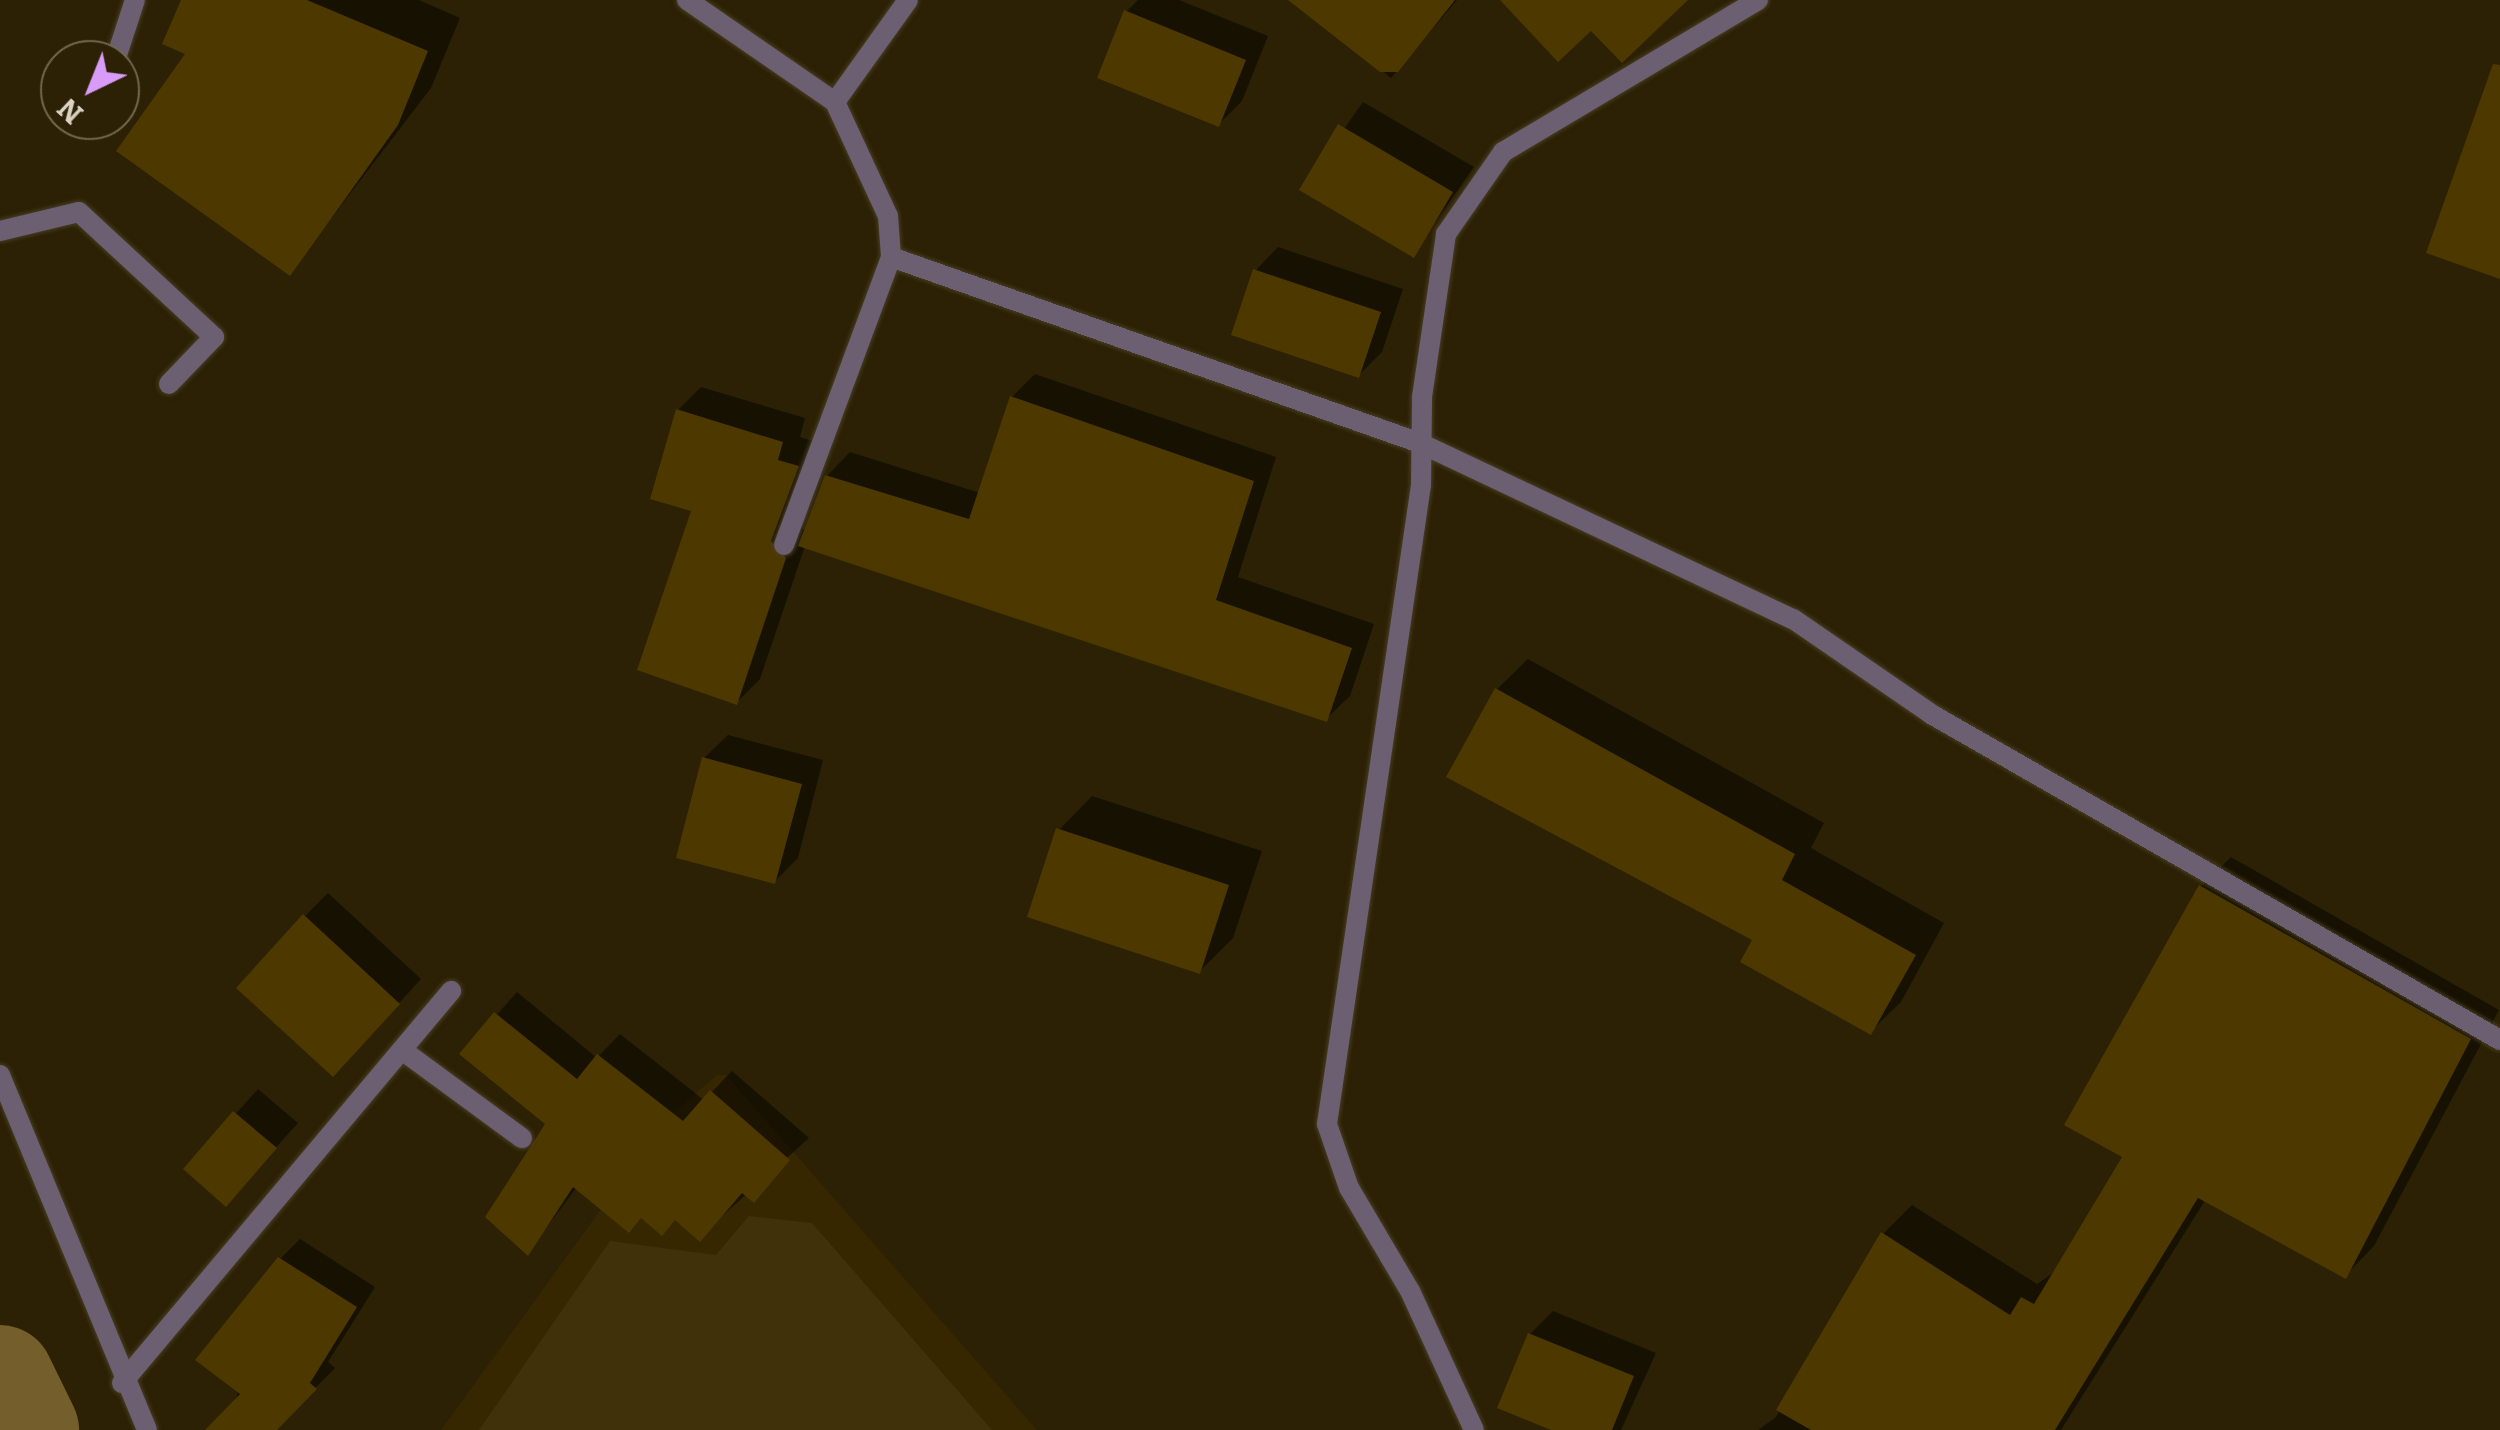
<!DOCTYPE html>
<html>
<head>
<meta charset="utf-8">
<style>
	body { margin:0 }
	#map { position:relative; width:2500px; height:1430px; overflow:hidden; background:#2c2104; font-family:Bitter,serif }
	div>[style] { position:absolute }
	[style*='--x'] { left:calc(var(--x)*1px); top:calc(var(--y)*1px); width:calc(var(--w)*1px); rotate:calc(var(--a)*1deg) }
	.built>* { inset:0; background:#362701 }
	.green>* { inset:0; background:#41310b }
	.shadow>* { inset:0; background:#0007 }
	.river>* { height:108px; margin:-54px; padding:0 54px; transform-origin:54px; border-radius:54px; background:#745f2c }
	.building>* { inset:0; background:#4d3900 }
	.roads { filter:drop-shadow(0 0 2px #483d23) drop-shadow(0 0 2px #483d23) }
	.minor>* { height:20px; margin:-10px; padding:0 10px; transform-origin:10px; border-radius:10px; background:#6c5f72 }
	.tertiary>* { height:20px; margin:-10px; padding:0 10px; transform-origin:10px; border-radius:10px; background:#6c5f72 }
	span { translate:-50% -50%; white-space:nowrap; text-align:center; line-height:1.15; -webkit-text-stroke:8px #2c2104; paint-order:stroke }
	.north { position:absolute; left:40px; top:40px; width:100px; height:100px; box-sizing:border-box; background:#2c2104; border:2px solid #726850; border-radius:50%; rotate:223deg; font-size:28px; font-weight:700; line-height:40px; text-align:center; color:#dad3c3 }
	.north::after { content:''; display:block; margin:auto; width:35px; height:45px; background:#d89bf8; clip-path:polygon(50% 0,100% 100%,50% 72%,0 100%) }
</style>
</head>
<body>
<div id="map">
	<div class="built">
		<div style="clip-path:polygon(717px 1075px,726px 1075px,1037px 1430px,441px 1430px,667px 1118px)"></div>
	</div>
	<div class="green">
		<div style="clip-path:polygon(749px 1216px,812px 1223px,992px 1430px,479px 1430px,610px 1241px,716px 1255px)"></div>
	</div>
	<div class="shadow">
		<div style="clip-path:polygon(184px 0,419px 0,460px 18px,431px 88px,290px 272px,188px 53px)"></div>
		<div style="clip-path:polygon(1138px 0,1179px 0,1268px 36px,1242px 101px,1219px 124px,1126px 12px)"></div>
		<div style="clip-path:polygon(1292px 0,1457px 0,1391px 78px)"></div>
		<div style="clip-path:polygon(1363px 102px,1474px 167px,1413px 254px,1302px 189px)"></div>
		<div style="clip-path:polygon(1278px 247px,1403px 289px,1382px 352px,1359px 375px,1255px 271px)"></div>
		<div style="clip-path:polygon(1035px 374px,1276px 457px,1238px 577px,1374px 624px,1350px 696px,1326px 719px,805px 546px,760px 679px,737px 702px,678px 410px,701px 387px,805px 418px,800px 437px,820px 443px,793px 517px,806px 532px,827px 476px,850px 452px,980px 493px,1012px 397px)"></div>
		<div style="clip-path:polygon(1528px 659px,1824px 823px,1811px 848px,1944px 923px,1901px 1002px,1870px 1032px,1755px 939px,1497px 689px)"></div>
		<div style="clip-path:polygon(728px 735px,823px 760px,798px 858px,774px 882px,704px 758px)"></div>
		<div style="clip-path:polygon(1092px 796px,1262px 851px,1233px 938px,1199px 972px,1059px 830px)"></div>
		<div style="clip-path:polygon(2231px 857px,2499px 1010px,2374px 1246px,2345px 1276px,2206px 1199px,2061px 1430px,1758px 1430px,1776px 1417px,1883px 1234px,1912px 1205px,2037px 1284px,2056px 1271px,2126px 1156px,2201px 886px)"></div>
		<div style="clip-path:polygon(328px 893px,421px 979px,356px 1050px,305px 916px)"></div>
		<div style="clip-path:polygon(517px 992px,597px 1058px,620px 1034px,704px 1100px,732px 1071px,809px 1138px,721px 1217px,642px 1217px,577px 1187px,528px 1252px,549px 1124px,462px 1054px)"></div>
		<div style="clip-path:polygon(258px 1089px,298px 1123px,226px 1203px,186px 1169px)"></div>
		<div style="clip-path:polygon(300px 1239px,375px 1287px,328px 1362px,335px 1368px,274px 1430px,226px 1430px,280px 1259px)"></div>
		<div style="clip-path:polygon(1553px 1311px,1656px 1353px,1621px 1430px,1557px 1430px,1530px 1334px)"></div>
	</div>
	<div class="river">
		<div style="--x:0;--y:1379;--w:57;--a:63.9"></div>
	</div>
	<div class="building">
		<div style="clip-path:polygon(181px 0,307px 0,428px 51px,398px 125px,290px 276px,116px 151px,185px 54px,162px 44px)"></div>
		<div style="clip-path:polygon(1288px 0,1455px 0,1398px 72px,1380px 72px)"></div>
		<div style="clip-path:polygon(1500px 0,1688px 0,1622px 63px,1591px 31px,1558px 62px)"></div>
		<div style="clip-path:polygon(1124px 10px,1246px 60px,1219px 127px,1097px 78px)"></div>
		<div style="clip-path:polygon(2493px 64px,2500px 65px,2500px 279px,2426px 253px)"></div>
		<div style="clip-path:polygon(1338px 124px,1453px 192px,1414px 258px,1299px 190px)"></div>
		<div style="clip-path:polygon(1253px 269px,1381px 312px,1359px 378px,1231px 335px)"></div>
		<div style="clip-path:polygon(1010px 396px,1254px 481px,1216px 600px,1352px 648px,1327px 722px,798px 546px,825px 475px,969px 519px)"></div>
		<div style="clip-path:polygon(676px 409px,783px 442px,778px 460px,799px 466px,771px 541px,786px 558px,737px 705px,637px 670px,691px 511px,650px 499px)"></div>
		<div style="clip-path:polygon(1495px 688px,1795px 854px,1782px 880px,1916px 955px,1871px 1035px,1740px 962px,1752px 940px,1446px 777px)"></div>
		<div style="clip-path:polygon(702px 757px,802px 784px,775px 884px,676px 858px)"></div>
		<div style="clip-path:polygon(1056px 828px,1229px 885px,1200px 974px,1027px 917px)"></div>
		<div style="clip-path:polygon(2199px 885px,2471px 1039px,2346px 1279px,2198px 1198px,2055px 1430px,1811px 1430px,1776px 1410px,1881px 1232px,2010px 1315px,2021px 1297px,2034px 1304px,2122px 1157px,2064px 1125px)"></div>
		<div style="clip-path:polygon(303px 914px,400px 1004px,333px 1077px,236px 988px)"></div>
		<div style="clip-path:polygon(494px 1012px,577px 1079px,597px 1054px,683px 1121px,710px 1090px,790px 1160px,754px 1203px,742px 1193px,700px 1242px,675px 1220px,662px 1236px,641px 1218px,629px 1233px,573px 1187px,528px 1256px,485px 1217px,545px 1124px,459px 1054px)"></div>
		<div style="clip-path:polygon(233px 1111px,277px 1148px,226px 1207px,183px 1169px)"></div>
		<div style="clip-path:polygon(278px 1257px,357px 1307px,310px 1383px,317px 1389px,277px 1430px,205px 1430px,240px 1394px,195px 1360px)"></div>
		<div style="clip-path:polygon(1528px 1333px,1634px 1376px,1612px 1430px,1551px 1430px,1497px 1408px)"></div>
	</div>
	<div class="roads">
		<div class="minor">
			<div style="--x:687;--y:0;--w:180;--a:34.6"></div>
			<div style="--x:835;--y:102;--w:126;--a:65.1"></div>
			<div style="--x:888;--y:216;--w:41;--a:85.8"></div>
			<div style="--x:116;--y:58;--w:61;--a:-71.9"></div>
			<div style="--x:835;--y:102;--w:125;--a:-54.4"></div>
			<div style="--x:0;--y:231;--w:81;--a:-13.5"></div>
			<div style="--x:79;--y:212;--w:184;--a:42.8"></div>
			<div style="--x:214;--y:337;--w:65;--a:133.8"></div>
			<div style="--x:784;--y:545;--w:307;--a:-69.6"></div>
			<div style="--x:891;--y:257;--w:561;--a:19.37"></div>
			<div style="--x:1420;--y:443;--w:412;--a:25.3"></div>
			<div style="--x:1793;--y:619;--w:168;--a:34.5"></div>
			<div style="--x:1931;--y:714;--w:656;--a:29.81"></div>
			<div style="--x:402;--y:1050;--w:149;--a:36.3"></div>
			<div style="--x:122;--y:1383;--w:512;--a:-49.99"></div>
			<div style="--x:1474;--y:1430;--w:153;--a:-114.7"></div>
			<div style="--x:1410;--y:1291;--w:120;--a:-120.6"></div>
			<div style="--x:1349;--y:1188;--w:68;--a:-109"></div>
			<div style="--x:1327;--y:1124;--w:646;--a:-81.63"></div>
			<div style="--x:1421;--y:485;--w:88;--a:-89.3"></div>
			<div style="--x:1422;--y:397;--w:165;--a:-81.6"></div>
			<div style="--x:1446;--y:234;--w:100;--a:-55.2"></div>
			<div style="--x:1503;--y:152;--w:297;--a:-30.8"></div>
		</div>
		<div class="tertiary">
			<div style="--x:0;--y:1075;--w:384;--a:67.5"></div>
		</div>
	</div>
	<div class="north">N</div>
</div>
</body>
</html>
